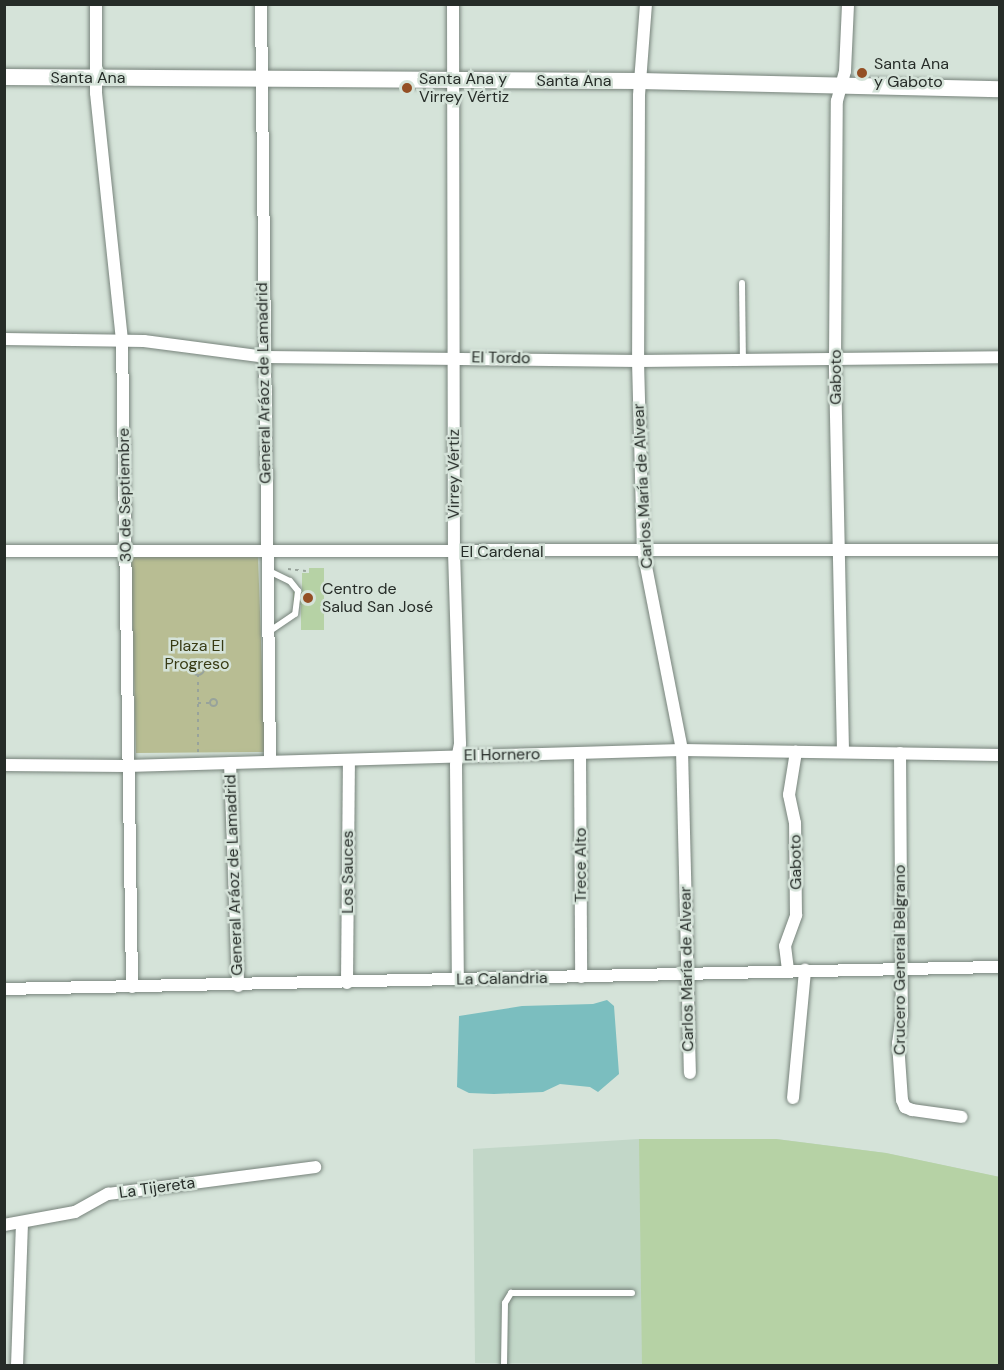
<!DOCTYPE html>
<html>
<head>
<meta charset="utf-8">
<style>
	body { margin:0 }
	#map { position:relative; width:1004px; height:1370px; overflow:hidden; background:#d5e3d9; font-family:"DM Sans",sans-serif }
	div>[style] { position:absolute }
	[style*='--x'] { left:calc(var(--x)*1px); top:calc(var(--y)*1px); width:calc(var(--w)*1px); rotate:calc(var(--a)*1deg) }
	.built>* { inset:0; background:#c2d7c8 }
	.green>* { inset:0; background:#b8bd93 }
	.water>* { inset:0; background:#7bbebf }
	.building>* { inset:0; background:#b6d2a5 }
	.path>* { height:2px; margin-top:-1px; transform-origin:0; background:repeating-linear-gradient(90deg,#98a39b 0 3px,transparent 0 7.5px) }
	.path>.ring { margin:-1px; padding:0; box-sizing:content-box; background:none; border:2px solid #98a39b; border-radius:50% }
	.roads { filter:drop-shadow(0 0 2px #77837b) drop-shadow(0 0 2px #77837b) }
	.lane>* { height:6px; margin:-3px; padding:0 3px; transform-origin:3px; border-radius:3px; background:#fff }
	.street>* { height:12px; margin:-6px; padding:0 6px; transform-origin:6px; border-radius:6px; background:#fff }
	.secondary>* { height:16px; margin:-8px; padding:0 8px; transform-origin:8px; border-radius:8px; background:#fff }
	.dots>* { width:16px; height:16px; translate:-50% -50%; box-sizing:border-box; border:3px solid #d5e3d9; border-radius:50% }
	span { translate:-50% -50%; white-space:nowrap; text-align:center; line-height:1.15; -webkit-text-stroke:5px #d5e3d9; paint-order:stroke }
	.poi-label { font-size:16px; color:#262c28 }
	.left { translate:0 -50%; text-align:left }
	.street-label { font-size:16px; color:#262c28 }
	.park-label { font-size:16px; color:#383b14 }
	.frame { position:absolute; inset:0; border:6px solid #262c28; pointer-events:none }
</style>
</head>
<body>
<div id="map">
	<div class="built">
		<div style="clip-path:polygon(639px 1139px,776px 1139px,886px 1153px,999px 1177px,999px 1365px,475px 1363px,473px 1149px)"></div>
	</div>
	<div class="green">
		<div style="clip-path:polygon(131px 552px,258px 557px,265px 752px,136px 753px)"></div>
	</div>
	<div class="water">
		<div style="clip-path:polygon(607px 1000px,614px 1006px,619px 1074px,598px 1092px,590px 1087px,560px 1084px,543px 1092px,494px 1094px,469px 1093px,457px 1087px,459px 1016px,522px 1006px,593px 1004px)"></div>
	</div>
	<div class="building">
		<div style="clip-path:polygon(309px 568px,324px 568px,324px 630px,301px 630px,301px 605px,293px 605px,293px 592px,302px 592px,302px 573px,309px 573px)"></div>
		<div style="clip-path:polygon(639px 1139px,776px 1139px,886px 1153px,1000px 1177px,1000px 1366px,642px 1366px)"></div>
	</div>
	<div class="path">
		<div style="--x:288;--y:569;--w:18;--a:6"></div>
		<div class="ring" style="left:192px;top:663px;width:10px;height:10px"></div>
		<div class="ring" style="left:209.5px;top:698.5px;width:5px;height:5px"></div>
		<div style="--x:198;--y:703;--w:11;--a:0"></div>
		<div style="--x:198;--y:752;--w:77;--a:-90"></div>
	</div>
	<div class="roads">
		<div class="lane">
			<div style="--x:742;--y:283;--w:77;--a:89.3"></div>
			<div style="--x:267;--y:570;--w:25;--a:26"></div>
			<div style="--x:290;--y:581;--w:13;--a:51"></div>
			<div style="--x:298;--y:591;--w:23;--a:97"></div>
			<div style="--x:295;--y:614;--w:32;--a:146"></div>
			<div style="--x:504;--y:1366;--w:63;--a:-89.1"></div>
			<div style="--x:505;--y:1303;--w:12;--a:-59"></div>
			<div style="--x:511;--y:1293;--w:121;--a:0"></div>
		</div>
		<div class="street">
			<div style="--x:96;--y:4;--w:89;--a:90"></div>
			<div style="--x:96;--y:93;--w:248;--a:84"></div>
			<div style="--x:122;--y:340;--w:647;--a:89.11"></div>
			<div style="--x:261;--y:4;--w:757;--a:89.32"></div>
			<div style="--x:453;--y:4;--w:548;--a:89.9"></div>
			<div style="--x:454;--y:552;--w:192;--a:88.2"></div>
			<div style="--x:460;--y:744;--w:21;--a:101"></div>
			<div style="--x:456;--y:765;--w:215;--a:89.5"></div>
			<div style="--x:646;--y:4;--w:92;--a:94.4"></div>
			<div style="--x:639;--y:96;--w:265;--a:90.2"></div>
			<div style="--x:638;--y:361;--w:190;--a:88.5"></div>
			<div style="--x:643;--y:551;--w:203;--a:78.9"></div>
			<div style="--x:682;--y:750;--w:323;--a:88.6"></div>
			<div style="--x:4;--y:339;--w:140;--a:0.8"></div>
			<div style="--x:144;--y:341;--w:122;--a:7.5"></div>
			<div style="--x:265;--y:357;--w:373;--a:0.6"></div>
			<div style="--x:638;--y:361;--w:362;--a:-0.6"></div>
			<div style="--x:4;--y:551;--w:996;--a:-0.06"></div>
			<div style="--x:843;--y:751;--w:392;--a:-91.2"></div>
			<div style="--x:835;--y:359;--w:258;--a:-89.6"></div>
			<div style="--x:837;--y:101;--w:31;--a:-75"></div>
			<div style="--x:845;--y:71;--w:67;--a:-87.4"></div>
			<div style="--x:580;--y:753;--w:224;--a:89.7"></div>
			<div style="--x:900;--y:753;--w:262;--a:89.6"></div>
			<div style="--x:902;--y:1015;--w:28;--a:98"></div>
			<div style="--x:898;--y:1043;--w:57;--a:86"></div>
			<div style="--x:902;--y:1100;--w:8;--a:67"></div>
			<div style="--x:905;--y:1107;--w:8;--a:23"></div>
			<div style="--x:912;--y:1110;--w:50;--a:8"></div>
			<div style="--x:230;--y:763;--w:223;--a:87.9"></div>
			<div style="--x:4;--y:765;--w:123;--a:0.5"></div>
			<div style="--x:127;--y:766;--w:555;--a:-1.65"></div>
			<div style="--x:682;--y:750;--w:318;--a:0.9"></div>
			<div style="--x:788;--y:970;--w:24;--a:-97"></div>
			<div style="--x:785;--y:946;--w:33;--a:-70"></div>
			<div style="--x:796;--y:915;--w:92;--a:-90.6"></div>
			<div style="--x:795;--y:823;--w:29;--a:-102"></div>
			<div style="--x:789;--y:795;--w:44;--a:-80.8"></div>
			<div style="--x:347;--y:983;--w:222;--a:-89.5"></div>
			<div style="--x:4;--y:989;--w:996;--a:-1.27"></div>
			<div style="--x:793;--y:1098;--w:129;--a:-84.6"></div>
			<div style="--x:4;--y:1225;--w:72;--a:-10.4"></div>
			<div style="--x:75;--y:1212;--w:38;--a:-29"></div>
			<div style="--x:108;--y:1194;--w:209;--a:-7.4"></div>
			<div style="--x:17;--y:1366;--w:143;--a:-88"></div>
		</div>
		<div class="secondary">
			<div style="--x:4;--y:77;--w:636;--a:0.36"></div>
			<div style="--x:640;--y:81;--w:360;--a:1.3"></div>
		</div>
	</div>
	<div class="dots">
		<div style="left:862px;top:73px;background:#944f24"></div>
		<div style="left:407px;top:88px;background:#944f24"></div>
		<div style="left:308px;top:598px;background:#944f24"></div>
	</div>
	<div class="poi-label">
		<span class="left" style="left:874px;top:73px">Santa Ana<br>y Gaboto</span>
		<span class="left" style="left:419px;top:88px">Santa Ana y<br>Virrey Vértiz</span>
		<span class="left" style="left:322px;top:598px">Centro de<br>Salud San José</span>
	</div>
	<div class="street-label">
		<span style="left:88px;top:78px">Santa Ana</span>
		<span style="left:574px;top:81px">Santa Ana</span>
		<span style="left:501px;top:358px;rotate:1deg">El Tordo</span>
		<span style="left:836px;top:377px;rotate:-90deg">Gaboto</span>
		<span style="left:264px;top:383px;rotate:-91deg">General Aráoz de Lamadrid</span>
		<span style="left:454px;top:474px;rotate:-90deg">Virrey Vértiz</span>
		<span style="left:643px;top:486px;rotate:-93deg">Carlos María de Alvear</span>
		<span style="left:125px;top:495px;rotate:-91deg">30 de Septiembre</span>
		<span style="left:502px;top:552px">El Cardenal</span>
		<span style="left:502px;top:755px;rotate:-1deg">El Hornero</span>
		<span style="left:796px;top:862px;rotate:-91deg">Gaboto</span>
		<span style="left:581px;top:865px;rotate:-90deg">Trece Alto</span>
		<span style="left:348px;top:872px;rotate:-90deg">Los Sauces</span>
		<span style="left:234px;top:875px;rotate:-92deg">General Aráoz de Lamadrid</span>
		<span style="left:900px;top:960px;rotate:-90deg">Crucero General Belgrano</span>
		<span style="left:687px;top:969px;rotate:-91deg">Carlos María de Alvear</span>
		<span style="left:502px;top:979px;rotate:-1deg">La Calandria</span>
		<span style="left:157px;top:1188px;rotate:-8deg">La Tijereta</span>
	</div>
	<div class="park-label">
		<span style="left:197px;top:655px">Plaza El<br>Progreso</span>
	</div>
	<div class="frame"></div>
</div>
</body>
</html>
